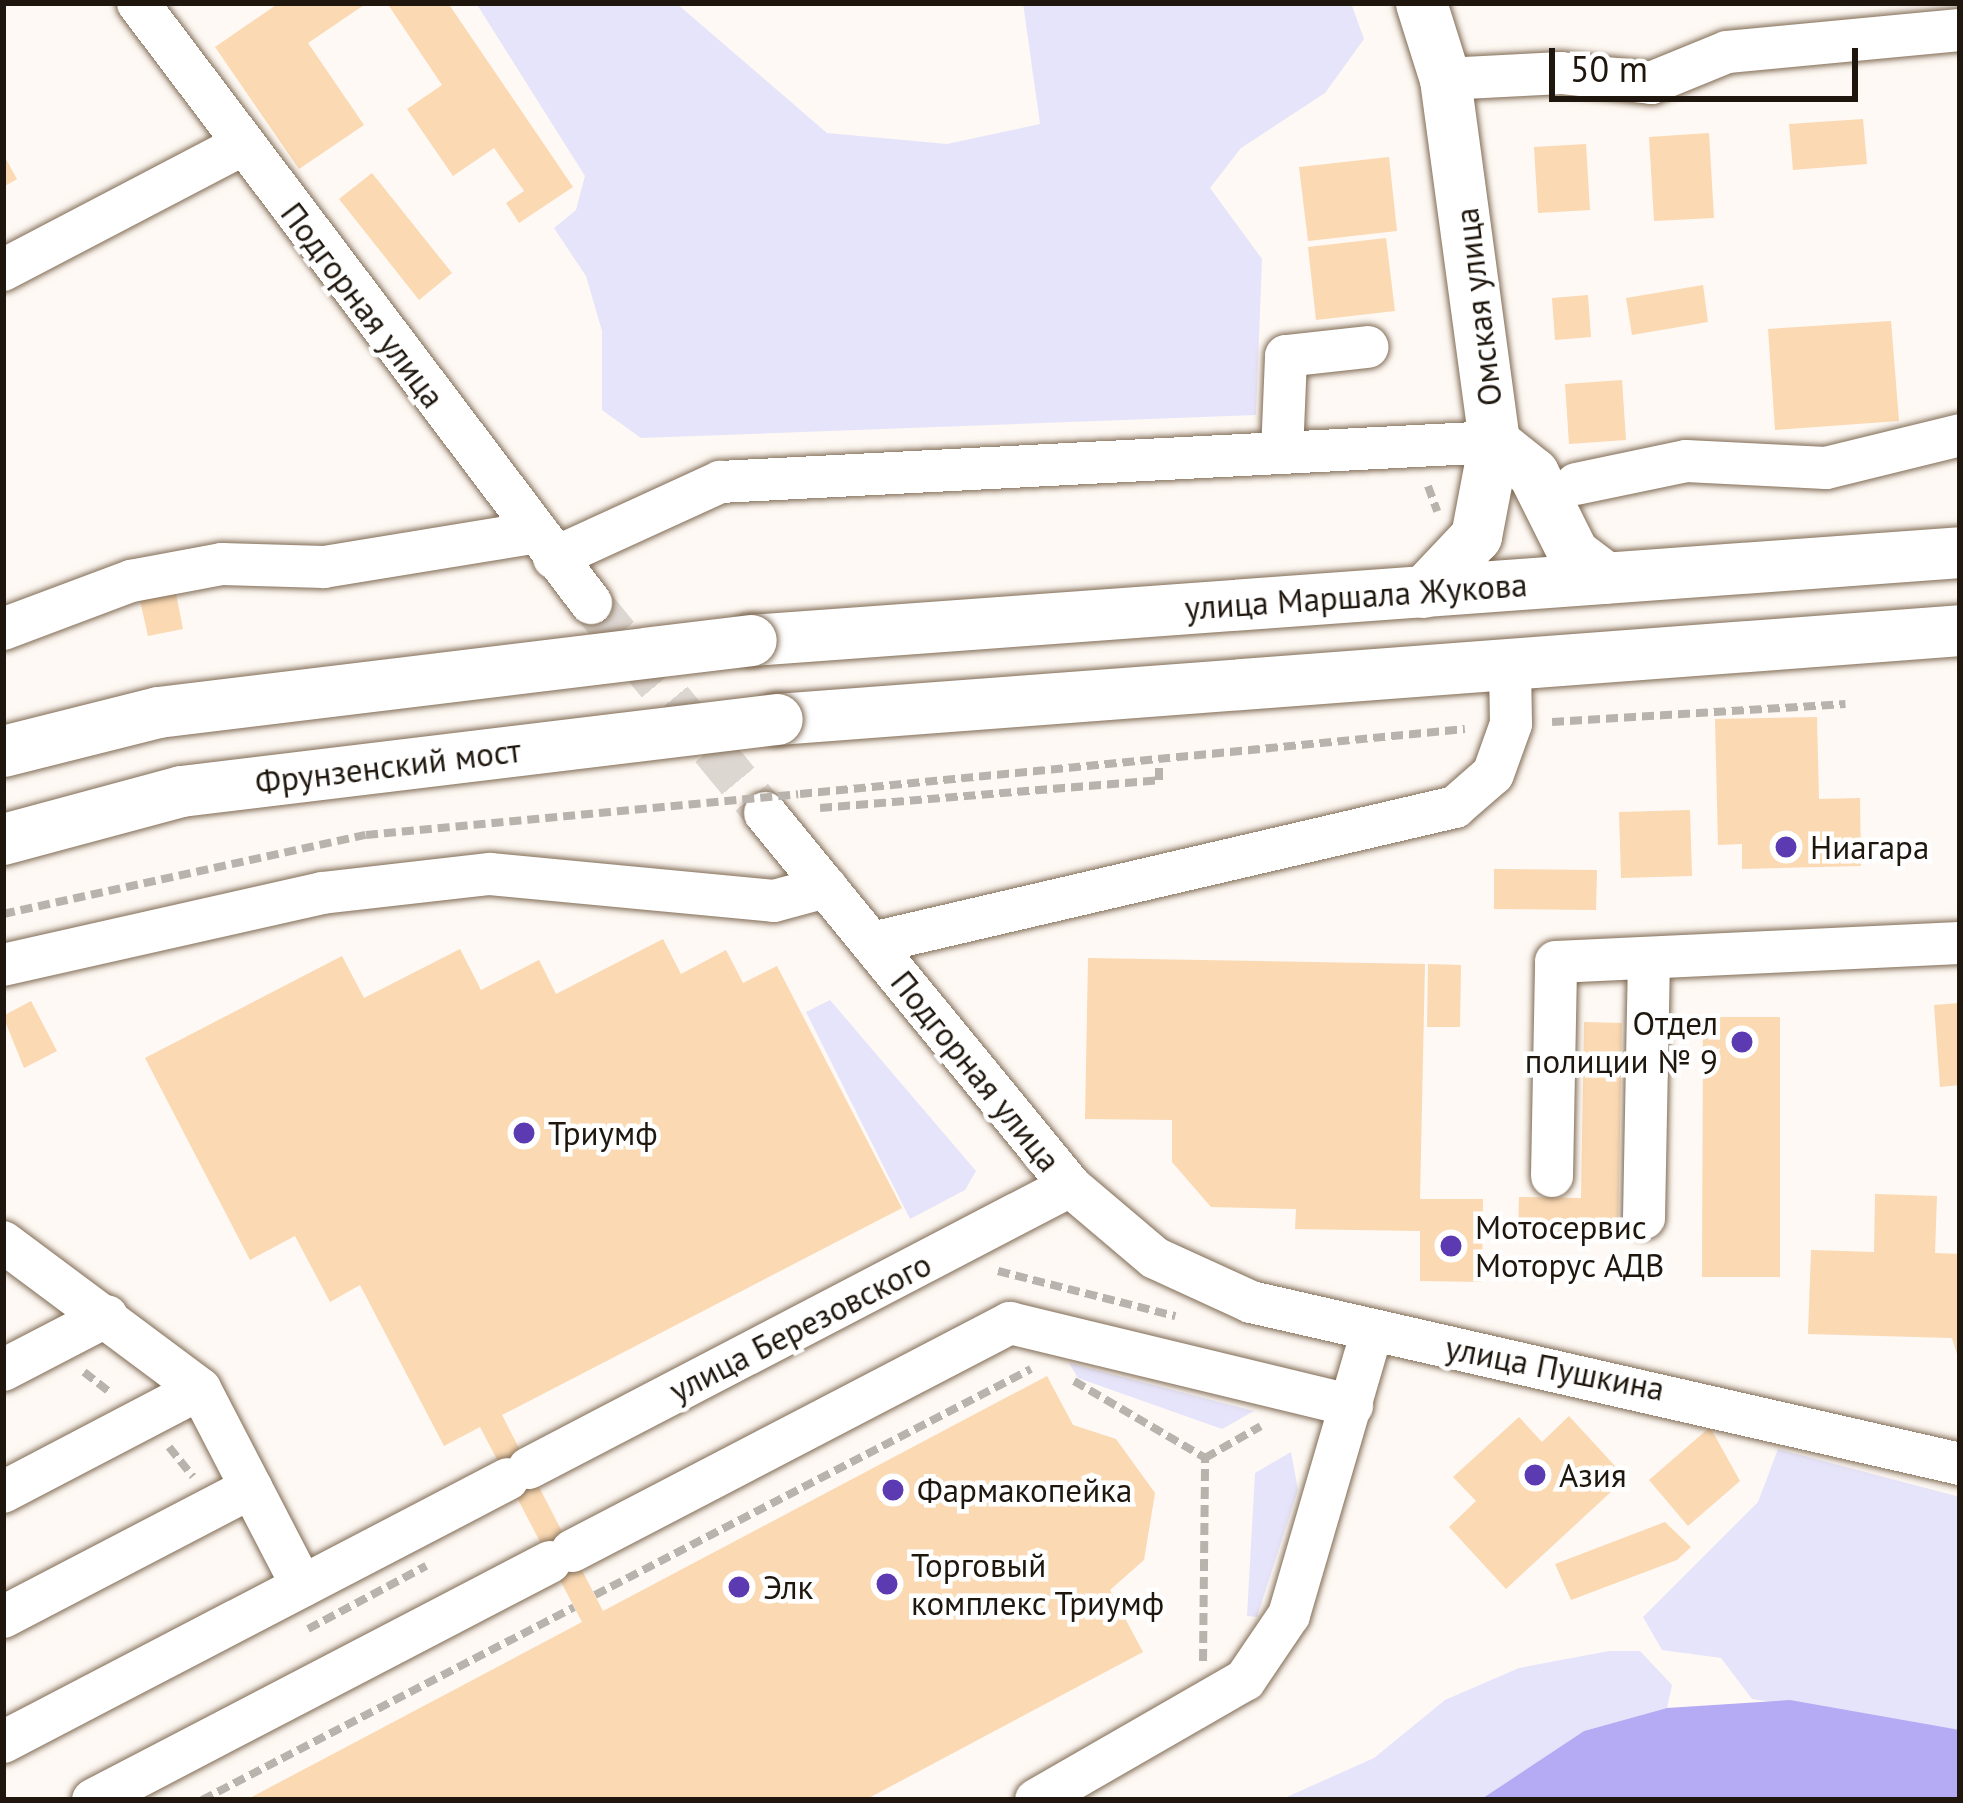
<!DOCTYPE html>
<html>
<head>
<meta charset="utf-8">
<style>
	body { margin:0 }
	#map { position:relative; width:1963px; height:1803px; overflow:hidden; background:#fef9f4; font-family:"PT Sans",sans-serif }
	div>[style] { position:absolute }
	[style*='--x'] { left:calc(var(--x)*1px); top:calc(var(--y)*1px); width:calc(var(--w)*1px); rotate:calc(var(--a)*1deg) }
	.green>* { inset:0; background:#e6e4fa }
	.water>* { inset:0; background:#b5abf4 }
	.building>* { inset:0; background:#fad9b3 }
	.minor-tunnel>* { height:42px; margin-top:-21px; transform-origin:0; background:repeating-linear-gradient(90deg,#ddd7d2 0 42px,transparent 0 63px) }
	.path>* { height:8px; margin-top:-4px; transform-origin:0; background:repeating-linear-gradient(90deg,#b9b3ad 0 12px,transparent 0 18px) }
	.roads { filter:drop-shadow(0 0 3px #816c55) drop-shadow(0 0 3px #816c55) }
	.minor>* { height:42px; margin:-21px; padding:0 21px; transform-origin:21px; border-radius:21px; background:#fff }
	.major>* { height:51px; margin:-25.5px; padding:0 25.5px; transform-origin:25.5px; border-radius:25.5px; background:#fff }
	.path-bridge>* { height:8px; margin-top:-4px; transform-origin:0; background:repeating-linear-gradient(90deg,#b9b3ad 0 12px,transparent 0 18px) }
	.bridges { filter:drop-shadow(0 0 3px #816c55) drop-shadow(0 0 3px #816c55) }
	.major-bridge>* { height:51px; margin:-25.5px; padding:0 25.5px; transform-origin:25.5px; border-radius:25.5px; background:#fff }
	.dots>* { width:33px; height:33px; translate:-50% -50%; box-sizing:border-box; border:6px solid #fff; border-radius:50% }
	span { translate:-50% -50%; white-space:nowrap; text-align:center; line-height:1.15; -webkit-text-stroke:9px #fff; paint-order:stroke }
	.street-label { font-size:33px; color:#1f170e }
	.poi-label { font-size:33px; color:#1f170e }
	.left { translate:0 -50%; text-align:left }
	.right { translate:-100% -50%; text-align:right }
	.frame { position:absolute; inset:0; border:6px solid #1f170e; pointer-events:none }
	.scale { position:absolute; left:1549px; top:48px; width:309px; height:54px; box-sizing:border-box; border:6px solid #1f170e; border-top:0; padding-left:15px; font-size:36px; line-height:42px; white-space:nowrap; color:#1f170e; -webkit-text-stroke:9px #fff; paint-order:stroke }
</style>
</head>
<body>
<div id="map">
	<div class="green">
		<div style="clip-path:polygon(476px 3px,676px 3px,827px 133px,947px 144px,1040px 124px,1023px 3px,1351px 3px,1364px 39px,1325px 93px,1241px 148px,1210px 188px,1262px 259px,1256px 415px,641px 438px,602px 410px,602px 331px,586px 276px,554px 228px,576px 210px,585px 176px)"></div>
		<div style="clip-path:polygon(830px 1000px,976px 1171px,965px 1190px,910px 1219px,806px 1012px)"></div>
		<div style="clip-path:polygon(1069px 1363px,1254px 1411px,1222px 1429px,1078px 1378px)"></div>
		<div style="clip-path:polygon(1778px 1449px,1960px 1497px,1960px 1730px,1752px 1699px,1721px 1658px,1662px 1650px,1643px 1617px,1758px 1502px)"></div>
		<div style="clip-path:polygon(1291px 1452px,1298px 1490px,1257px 1617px,1247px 1616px,1255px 1473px)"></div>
		<div style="clip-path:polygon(1609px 1651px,1640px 1651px,1672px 1685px,1667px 1708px,1584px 1731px,1480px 1800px,1280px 1800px,1374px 1758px,1445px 1700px,1519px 1668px)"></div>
	</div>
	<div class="water">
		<div style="clip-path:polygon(1790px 1700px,1960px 1730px,1960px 1800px,1480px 1800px,1584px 1731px,1667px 1708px)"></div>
	</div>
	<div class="building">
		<div style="clip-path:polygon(279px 3px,367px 3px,308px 43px,364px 125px,299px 169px,215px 47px)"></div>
		<div style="clip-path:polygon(387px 3px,448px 3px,573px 187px,519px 223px,506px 203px,524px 191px,494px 148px,453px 176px,407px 109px,442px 85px)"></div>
		<div style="clip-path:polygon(1863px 119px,1867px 164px,1793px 170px,1789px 124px)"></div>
		<div style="clip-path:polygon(1709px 133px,1714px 218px,1654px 221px,1649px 137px)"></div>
		<div style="clip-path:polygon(1586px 144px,1590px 210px,1538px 213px,1534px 147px)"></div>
		<div style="clip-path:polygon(3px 154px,17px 179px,3px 187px)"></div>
		<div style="clip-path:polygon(1389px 157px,1397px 231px,1308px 241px,1299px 167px)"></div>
		<div style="clip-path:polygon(372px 173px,452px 273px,419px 300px,339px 199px)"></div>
		<div style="clip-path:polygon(1386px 238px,1395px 311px,1316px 320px,1308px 247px)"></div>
		<div style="clip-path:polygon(1703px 285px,1708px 322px,1632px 335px,1626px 298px)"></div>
		<div style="clip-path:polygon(1588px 295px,1591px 337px,1555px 340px,1552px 298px)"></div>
		<div style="clip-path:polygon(1891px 321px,1899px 421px,1775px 430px,1768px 329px)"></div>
		<div style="clip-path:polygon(1622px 380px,1626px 440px,1569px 444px,1565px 384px)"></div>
		<div style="clip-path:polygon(175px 588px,183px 629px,148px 636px,139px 596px)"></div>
		<div style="clip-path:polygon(1817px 717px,1819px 799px,1860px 798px,1861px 866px,1742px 869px,1742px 844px,1718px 845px,1715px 719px)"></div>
		<div style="clip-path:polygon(1690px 810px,1692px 876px,1621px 878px,1619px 812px)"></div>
		<div style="clip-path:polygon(1494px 869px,1597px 870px,1596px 910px,1494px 909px)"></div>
		<div style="clip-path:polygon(663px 939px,681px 974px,726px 950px,743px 983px,777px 966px,902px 1208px,502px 1415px,603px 1611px,1047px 1376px,1073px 1425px,1116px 1439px,1155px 1493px,1144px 1560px,1110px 1590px,1143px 1652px,865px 1800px,246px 1800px,582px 1622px,480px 1427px,444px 1446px,360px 1285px,330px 1302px,295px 1236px,250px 1260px,145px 1058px,342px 956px,364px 998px,460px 949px,481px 990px,539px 960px,556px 994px)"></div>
		<div style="clip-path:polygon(1088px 958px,1425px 964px,1420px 1199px,1483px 1199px,1482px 1282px,1420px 1281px,1420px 1231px,1295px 1229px,1296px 1209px,1211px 1207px,1172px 1162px,1172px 1120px,1085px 1119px)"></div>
		<div style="clip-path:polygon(1428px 964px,1461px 965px,1460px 1027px,1427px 1027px)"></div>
		<div style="clip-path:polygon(31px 1001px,57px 1051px,24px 1068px,3px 1016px)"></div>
		<div style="clip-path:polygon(1960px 1003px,1960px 1085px,1940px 1087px,1934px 1005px)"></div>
		<div style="clip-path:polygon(1703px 1017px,1780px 1017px,1780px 1277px,1702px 1277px)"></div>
		<div style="clip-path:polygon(1584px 1022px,1622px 1023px,1618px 1238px,1518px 1236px,1519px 1197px,1581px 1198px)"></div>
		<div style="clip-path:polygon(1875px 1194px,1937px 1196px,1935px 1253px,1960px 1254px,1960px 1364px,1952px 1338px,1808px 1334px,1811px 1250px,1874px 1252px)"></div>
		<div style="clip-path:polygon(1569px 1416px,1626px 1478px,1506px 1589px,1449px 1527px,1476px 1501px,1453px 1477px,1519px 1417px,1542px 1442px)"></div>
		<div style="clip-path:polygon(1710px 1427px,1740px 1481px,1688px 1526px,1649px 1480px)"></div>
		<div style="clip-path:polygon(1665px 1522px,1691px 1547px,1677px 1560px,1571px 1600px,1555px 1564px)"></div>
	</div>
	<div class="minor-tunnel">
		<div style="--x:591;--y:603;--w:273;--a:50.4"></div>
	</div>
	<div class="path">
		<div style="--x:1428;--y:486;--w:27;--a:70"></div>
		<div style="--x:1552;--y:722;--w:294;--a:-3.5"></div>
		<div style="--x:800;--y:794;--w:668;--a:-5.58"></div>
		<div style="--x:820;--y:808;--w:340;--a:-4.7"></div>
		<div style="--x:1159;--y:780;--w:16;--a:-90"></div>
		<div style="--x:998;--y:1271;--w:183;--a:14.3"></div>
		<div style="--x:84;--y:1372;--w:33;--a:38"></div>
		<div style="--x:1074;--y:1381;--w:152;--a:30.4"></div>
		<div style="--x:169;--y:1447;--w:38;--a:51"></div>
		<div style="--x:1205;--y:1458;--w:64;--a:-29.7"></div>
		<div style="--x:595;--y:1595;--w:491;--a:-27.4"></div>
		<div style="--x:308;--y:1629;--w:134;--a:-28.1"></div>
		<div style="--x:1203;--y:1661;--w:203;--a:-89.4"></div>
		<div style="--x:202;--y:1800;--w:419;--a:-27.4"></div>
	</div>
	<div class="roads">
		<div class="minor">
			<div style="--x:138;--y:3;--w:752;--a:52.95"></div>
			<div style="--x:1445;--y:79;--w:116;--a:-3"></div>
			<div style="--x:1561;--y:73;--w:91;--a:6.3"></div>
			<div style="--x:1651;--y:83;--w:82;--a:-22.2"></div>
			<div style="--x:1727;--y:52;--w:234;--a:-5.4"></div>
			<div style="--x:3;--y:270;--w:270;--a:-27.6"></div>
			<div style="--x:1282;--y:453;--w:97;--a:-87.6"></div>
			<div style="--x:1286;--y:356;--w:82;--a:-6.3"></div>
			<div style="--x:1576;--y:484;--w:112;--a:-11.8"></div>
			<div style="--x:1686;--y:461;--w:140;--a:2.9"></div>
			<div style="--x:1826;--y:468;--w:138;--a:-13.8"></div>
			<div style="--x:554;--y:558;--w:183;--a:-24.6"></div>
			<div style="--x:720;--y:482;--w:775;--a:-2.96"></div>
			<div style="--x:3;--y:629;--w:137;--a:-20.6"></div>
			<div style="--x:131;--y:581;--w:93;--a:-10.6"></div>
			<div style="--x:222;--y:564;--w:102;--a:1.7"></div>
			<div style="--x:324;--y:567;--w:216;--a:-9.3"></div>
			<div style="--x:765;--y:813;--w:482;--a:50.7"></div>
			<div style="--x:1070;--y:1186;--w:111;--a:40.3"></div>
			<div style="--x:1155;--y:1258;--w:106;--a:24.6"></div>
			<div style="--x:1251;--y:1302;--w:727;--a:12.87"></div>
			<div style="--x:872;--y:943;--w:599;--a:-13.13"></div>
			<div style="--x:1455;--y:807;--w:50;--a:-41"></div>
			<div style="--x:1493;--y:774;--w:53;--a:-70.2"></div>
			<div style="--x:1511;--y:724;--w:59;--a:-91"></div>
			<div style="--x:3;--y:965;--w:327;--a:-12.7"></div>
			<div style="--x:322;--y:893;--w:169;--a:-6.5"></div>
			<div style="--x:490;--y:874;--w:285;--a:5.4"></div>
			<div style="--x:774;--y:901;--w:54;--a:-15.1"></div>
			<div style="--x:1552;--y:1176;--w:214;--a:-88.9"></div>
			<div style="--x:1556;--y:962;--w:404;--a:-2.7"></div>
			<div style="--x:1644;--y:1218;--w:258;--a:-88.9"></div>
			<div style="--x:3;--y:1242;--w:246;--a:36.7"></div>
			<div style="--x:200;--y:1389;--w:222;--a:62.6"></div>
			<div style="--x:3;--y:1370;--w:117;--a:-27.4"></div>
			<div style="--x:529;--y:1468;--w:610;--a:-27.53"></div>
			<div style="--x:3;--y:1492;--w:222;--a:-27.6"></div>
			<div style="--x:572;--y:1551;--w:494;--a:-27.5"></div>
			<div style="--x:1010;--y:1323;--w:352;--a:13.6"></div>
			<div style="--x:3;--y:1617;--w:280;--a:-27.5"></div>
			<div style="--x:3;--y:1742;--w:569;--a:-27.51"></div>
			<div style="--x:93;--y:1800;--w:515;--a:-27.51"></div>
			<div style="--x:1036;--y:1800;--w:241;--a:-29.9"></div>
			<div style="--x:1245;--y:1680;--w:78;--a:-55.9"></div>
			<div style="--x:1289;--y:1615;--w:295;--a:-73.7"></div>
		</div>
		<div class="major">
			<div style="--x:1421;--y:3;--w:80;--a:72.5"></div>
			<div style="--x:1445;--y:79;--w:366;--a:82.3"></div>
			<div style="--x:1494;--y:442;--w:96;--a:100.8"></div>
			<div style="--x:1476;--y:536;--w:77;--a:133.4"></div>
			<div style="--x:1494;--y:442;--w:50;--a:38.5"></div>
			<div style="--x:1533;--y:473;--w:89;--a:63.4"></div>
			<div style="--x:1573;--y:553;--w:41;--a:37.1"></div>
			<div style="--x:751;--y:640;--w:1212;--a:-4.16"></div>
			<div style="--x:777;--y:719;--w:1186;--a:-4.3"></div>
		</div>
	</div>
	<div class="path-bridge">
		<div style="--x:3;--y:914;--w:371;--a:-12.3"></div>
		<div style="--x:366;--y:835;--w:434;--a:-5.4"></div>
	</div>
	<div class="bridges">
		<div class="major-bridge">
			<div style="--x:3;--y:751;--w:160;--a:-14.1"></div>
			<div style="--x:158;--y:712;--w:597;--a:-6.92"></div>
			<div style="--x:3;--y:839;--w:184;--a:-15.1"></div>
			<div style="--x:181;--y:791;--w:600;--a:-6.89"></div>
		</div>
	</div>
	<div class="dots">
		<div style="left:1786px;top:847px;background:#5b3ab2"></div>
		<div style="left:1742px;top:1042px;background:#5b3ab2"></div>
		<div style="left:524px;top:1133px;background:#5b3ab2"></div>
		<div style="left:1451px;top:1246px;background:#5b3ab2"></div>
		<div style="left:1535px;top:1475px;background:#5b3ab2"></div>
		<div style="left:893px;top:1490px;background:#5b3ab2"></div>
		<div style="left:887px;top:1584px;background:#5b3ab2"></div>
		<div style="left:739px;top:1587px;background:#5b3ab2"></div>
	</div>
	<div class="street-label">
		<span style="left:363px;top:305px;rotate:53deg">Подгорная улица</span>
		<span style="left:1478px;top:307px;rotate:-97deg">Омская улица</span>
		<span style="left:1356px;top:596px;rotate:-4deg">улица Маршала Жукова</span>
		<span style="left:388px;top:766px;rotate:-7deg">Фрунзенский мост</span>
		<span style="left:976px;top:1071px;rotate:51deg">Подгорная улица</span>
		<span style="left:800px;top:1327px;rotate:-27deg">улица Березовского</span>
		<span style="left:1555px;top:1368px;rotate:11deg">улица Пушкина</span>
	</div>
	<div class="poi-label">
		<span class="left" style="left:1810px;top:847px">Ниагара</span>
		<span class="right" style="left:1718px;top:1042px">Отдел<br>полиции № 9</span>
		<span class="left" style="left:548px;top:1133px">Триумф</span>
		<span class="left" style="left:1475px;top:1246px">Мотосервис<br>Моторус АДВ</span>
		<span class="left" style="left:1559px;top:1475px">Азия</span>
		<span class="left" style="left:917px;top:1490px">Фармакопейка</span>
		<span class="left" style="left:911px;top:1584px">Торговый<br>комплекс Триумф</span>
		<span class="left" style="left:763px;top:1587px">Элк</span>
	</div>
	<div class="frame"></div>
	<div class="scale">50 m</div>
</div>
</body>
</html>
